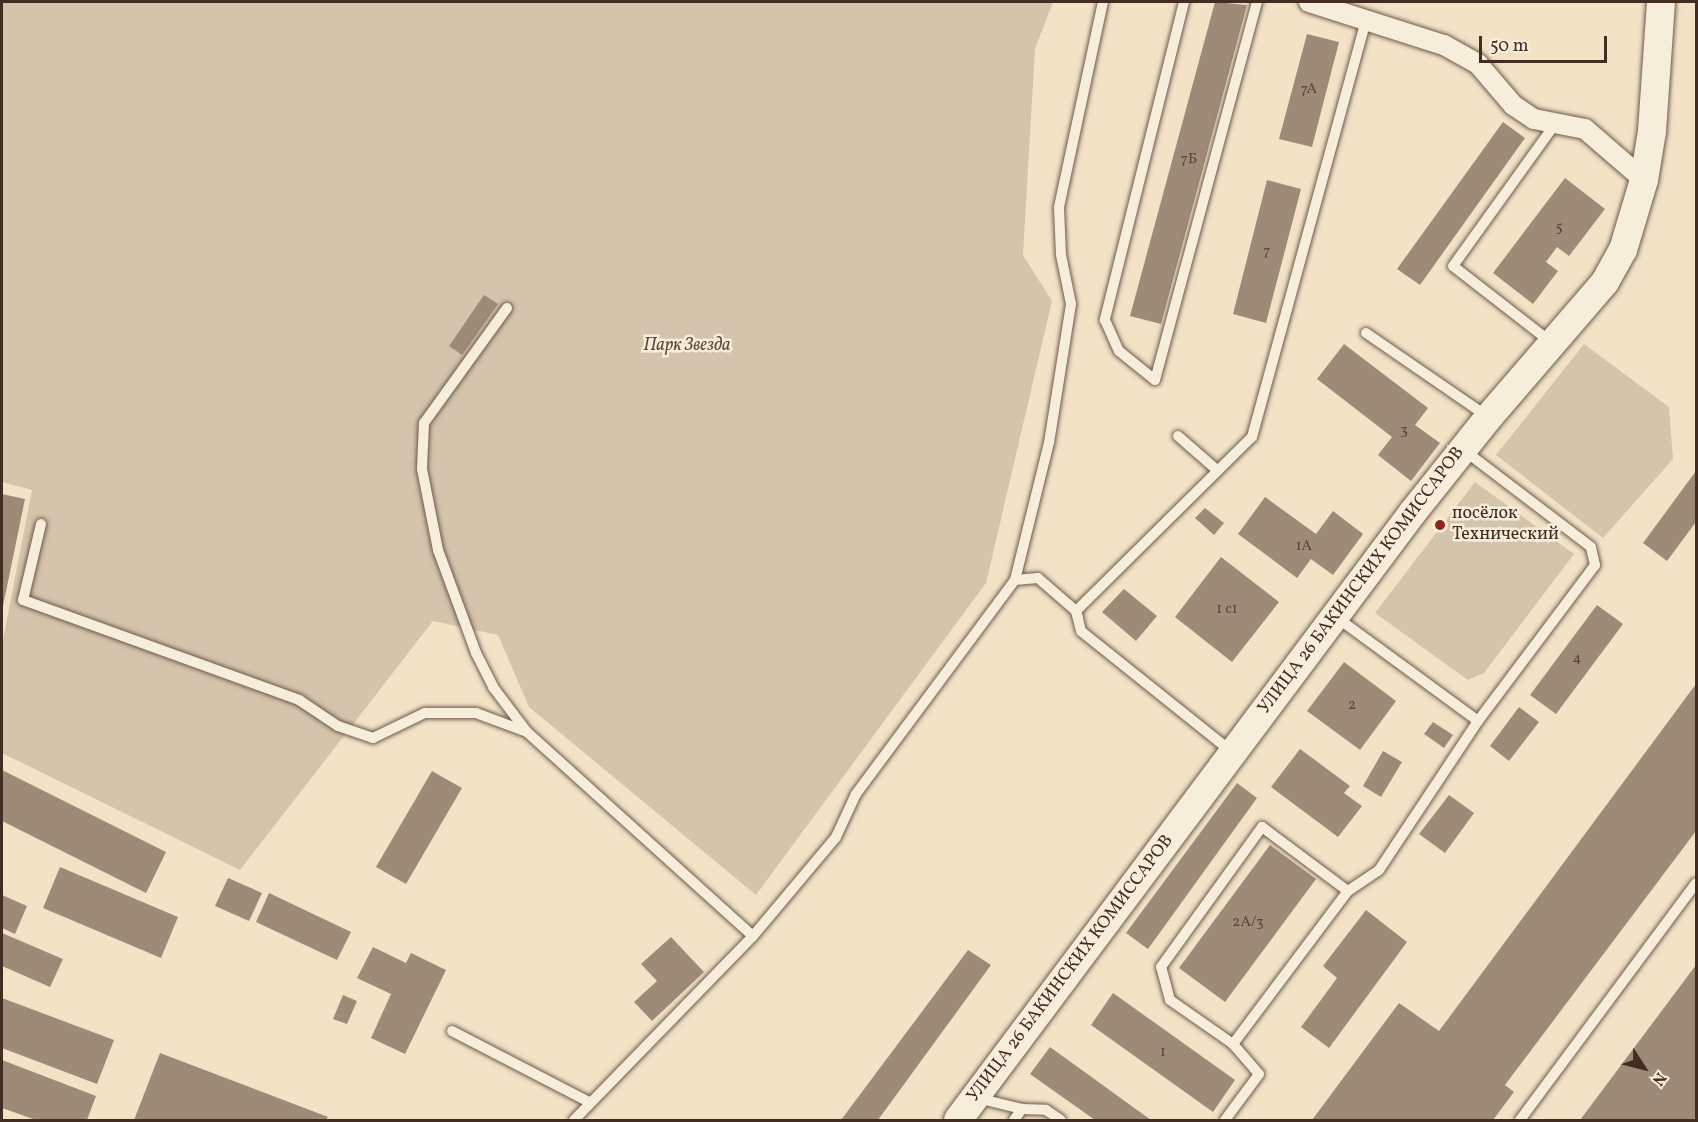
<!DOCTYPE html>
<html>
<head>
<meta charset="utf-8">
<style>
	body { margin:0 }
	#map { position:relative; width:1698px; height:1122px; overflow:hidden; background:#f2e3c7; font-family:Vollkorn,serif }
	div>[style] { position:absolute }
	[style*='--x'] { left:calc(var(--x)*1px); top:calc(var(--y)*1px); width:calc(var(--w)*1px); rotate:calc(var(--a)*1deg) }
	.green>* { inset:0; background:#d4c4ab }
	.building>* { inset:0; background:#9e8b77 }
	.roads { filter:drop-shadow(0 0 2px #6f5a4a) drop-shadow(0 0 2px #6f5a4a) }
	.service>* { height:10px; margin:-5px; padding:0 5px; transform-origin:5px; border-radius:5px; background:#f7eddb }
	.minor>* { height:20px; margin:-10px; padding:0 10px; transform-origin:10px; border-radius:10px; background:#f7eddb }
	.secondary>* { height:28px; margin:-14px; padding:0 14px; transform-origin:14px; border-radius:14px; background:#f7eddb }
	.dots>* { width:16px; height:16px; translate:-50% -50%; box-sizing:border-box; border:3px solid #f7eddb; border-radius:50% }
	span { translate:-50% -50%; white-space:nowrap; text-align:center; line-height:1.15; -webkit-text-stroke:5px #f7eddb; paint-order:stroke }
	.number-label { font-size:15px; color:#5a4436 }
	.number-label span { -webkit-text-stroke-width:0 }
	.park-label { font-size:18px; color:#604a3d; font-style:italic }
	.poi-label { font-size:18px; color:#432c21 }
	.left { translate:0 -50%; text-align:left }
	.street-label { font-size:18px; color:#432c21 }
	.frame { position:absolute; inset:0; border:3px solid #432c21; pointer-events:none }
	.north { position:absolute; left:1614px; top:1038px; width:60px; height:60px; -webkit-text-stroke:4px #f7eddb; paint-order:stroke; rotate:126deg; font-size:16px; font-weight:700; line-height:24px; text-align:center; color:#432c21 }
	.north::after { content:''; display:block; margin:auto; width:21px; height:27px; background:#432c21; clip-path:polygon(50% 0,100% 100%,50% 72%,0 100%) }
	.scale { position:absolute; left:1479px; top:36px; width:128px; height:27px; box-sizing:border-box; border:3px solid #432c21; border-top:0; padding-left:8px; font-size:18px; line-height:21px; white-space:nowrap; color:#432c21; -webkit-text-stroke:4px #f7eddb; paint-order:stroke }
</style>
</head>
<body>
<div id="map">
	<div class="green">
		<div style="clip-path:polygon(2px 2px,1053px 2px,1035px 49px,1023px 255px,1052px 301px,986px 583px,756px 895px,529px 707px,498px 635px,433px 621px,240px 870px,2px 753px,2px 645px,32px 490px,2px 482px)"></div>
		<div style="clip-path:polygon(1584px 344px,1669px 407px,1673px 459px,1603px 538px,1496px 455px)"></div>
		<div style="clip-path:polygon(1475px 482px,1574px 554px,1484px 673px,1468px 680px,1375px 613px)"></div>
	</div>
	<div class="building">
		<div style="clip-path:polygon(1215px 2px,1247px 5px,1161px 324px,1130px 316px)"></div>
		<div style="clip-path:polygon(1307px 34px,1339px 42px,1312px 147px,1279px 139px)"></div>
		<div style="clip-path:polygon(1503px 122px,1525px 138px,1420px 285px,1397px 269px)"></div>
		<div style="clip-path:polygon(1565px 178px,1605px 209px,1569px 256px,1557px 247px,1546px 262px,1558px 271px,1533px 304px,1493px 273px)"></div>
		<div style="clip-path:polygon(1267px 180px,1301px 189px,1266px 323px,1233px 314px)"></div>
		<div style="clip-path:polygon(484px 295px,498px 304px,462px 355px,449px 346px)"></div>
		<div style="clip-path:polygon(1344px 344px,1428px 408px,1415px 425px,1440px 443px,1411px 481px,1378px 455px,1392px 437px,1317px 379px)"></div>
		<div style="clip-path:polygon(1696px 471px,1696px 522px,1667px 561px,1643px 543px)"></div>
		<div style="clip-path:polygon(2px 494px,25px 499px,3px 606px,2px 606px)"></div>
		<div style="clip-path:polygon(1265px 497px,1316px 534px,1333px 511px,1363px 534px,1333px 575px,1311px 559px,1297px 578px,1238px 534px)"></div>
		<div style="clip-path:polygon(1205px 508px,1224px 523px,1214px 535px,1195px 518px)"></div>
		<div style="clip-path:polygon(1221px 557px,1279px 602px,1232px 662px,1175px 617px)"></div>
		<div style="clip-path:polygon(1124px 589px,1157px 616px,1136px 641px,1102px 612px)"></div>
		<div style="clip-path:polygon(1597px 605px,1623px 624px,1556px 714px,1530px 695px)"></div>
		<div style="clip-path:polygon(1344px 662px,1396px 701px,1360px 750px,1307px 711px)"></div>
		<div style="clip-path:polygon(1696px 684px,1696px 831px,1505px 1085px,1514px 1092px,1493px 1120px,1312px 1120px,1399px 1003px,1439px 1031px)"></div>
		<div style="clip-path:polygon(1519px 707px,1539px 722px,1509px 761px,1490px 746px)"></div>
		<div style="clip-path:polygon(1433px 722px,1453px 735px,1444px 748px,1424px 734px)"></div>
		<div style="clip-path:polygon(1300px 749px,1350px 786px,1344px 793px,1362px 806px,1338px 837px,1271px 787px)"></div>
		<div style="clip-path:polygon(1383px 751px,1402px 762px,1381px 797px,1363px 786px)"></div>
		<div style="clip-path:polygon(2px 770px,166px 852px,146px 893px,2px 821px)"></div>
		<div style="clip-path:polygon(432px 771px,462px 788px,406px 884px,376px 867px)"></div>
		<div style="clip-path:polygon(1237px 783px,1257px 798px,1148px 949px,1126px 933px)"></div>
		<div style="clip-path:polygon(1449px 795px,1474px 813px,1445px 853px,1419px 834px)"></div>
		<div style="clip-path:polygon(1270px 845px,1316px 879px,1225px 1002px,1179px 968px)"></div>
		<div style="clip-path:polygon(60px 867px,178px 917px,161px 958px,43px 908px)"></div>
		<div style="clip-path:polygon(228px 878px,262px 893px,249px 921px,215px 906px)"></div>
		<div style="clip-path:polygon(269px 893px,351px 932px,337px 960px,256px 922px)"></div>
		<div style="clip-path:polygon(2px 895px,27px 906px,15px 934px,2px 928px)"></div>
		<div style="clip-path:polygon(1366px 910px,1407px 942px,1329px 1048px,1301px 1027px,1337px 978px,1323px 966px)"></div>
		<div style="clip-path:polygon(2px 933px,63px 959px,50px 987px,2px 966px)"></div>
		<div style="clip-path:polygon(671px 937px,704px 972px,652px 1021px,634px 1002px,657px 981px,641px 964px)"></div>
		<div style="clip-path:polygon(373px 947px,406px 963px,411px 953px,446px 970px,405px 1054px,371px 1038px,391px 994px,357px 978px)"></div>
		<div style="clip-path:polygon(968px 950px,991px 965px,878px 1120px,841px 1120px)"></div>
		<div style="clip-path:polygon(1696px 965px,1696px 1120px,1580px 1120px)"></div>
		<div style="clip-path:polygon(1113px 993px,1235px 1080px,1213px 1112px,1091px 1025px)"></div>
		<div style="clip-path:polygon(343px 995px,357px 1001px,347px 1024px,333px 1019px)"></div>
		<div style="clip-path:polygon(2px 998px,114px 1040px,97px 1084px,2px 1048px)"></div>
		<div style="clip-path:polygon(1050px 1047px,1151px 1120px,1095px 1120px,1030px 1074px)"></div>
		<div style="clip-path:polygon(160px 1053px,328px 1117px,326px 1120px,134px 1120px)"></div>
		<div style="clip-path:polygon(2px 1060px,96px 1096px,87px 1120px,36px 1120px,2px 1108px)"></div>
	</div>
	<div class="roads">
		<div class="service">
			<div style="--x:1184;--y:2;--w:328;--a:104"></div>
			<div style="--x:1105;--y:320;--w:34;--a:66"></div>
			<div style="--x:1119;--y:351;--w:46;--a:38.9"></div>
			<div style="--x:1155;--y:380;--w:392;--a:-74.9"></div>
			<div style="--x:507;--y:308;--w:142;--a:125.8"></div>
			<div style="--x:424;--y:423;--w:46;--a:92.5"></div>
			<div style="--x:422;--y:469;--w:83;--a:78.8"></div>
			<div style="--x:438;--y:550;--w:110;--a:69.7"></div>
			<div style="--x:476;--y:653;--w:38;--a:63"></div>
			<div style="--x:493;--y:687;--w:56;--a:52.9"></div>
			<div style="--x:527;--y:732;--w:304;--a:42.1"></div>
			<div style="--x:753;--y:936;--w:257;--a:134.2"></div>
			<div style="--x:1366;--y:333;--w:148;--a:34.5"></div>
			<div style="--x:1552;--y:343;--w:125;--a:-142.1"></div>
			<div style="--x:1453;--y:266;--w:175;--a:-54.3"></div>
			<div style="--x:1178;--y:436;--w:52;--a:41.1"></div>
			<div style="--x:41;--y:524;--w:78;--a:103.3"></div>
			<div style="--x:23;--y:600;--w:294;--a:19.9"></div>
			<div style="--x:299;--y:700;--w:47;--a:33.7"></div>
			<div style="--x:338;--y:726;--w:37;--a:19"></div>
			<div style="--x:373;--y:738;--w:58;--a:-25.7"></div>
			<div style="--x:425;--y:713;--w:51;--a:0"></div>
			<div style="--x:476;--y:713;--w:54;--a:20.4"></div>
			<div style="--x:1015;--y:580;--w:23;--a:-5"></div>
			<div style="--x:1038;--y:578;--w:50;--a:41"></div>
			<div style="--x:1076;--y:611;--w:7;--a:74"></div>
			<div style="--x:1336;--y:617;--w:176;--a:36.2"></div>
			<div style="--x:1232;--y:752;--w:193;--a:-141.3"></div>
			<div style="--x:1081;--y:631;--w:21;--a:-104"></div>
			<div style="--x:1076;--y:611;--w:247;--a:-44.7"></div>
			<div style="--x:1252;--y:437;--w:433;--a:-74.7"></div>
			<div style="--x:753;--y:936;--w:129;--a:-50"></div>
			<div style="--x:836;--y:837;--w:47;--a:-65.1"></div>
			<div style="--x:856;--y:794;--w:267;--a:-53.4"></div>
			<div style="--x:1015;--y:580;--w:141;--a:-76.1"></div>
			<div style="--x:1049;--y:443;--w:141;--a:-81"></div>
			<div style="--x:1071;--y:304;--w:50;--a:-101.5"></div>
			<div style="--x:1061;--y:255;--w:48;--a:-92.4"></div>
			<div style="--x:1059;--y:207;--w:210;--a:-77.9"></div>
			<div style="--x:452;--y:1031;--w:154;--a:27.4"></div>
			<div style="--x:1233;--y:1044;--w:191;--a:-53.1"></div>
			<div style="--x:1348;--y:891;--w:37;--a:-34"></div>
			<div style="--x:1379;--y:870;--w:179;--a:-56.4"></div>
			<div style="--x:1478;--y:721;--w:195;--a:-53.1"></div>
			<div style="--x:1595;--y:565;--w:18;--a:-103"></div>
			<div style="--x:1591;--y:547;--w:158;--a:-142.7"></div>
			<div style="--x:977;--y:1098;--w:46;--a:13.7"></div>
			<div style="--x:1014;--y:1120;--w:14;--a:-54"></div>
			<div style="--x:1022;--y:1109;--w:24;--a:2"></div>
			<div style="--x:1046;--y:1110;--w:18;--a:34"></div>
			<div style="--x:1225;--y:1120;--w:57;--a:-53.5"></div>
			<div style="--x:1259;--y:1074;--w:40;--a:-131"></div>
			<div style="--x:1233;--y:1044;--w:77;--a:-145.1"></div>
			<div style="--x:1170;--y:1000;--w:34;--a:-105"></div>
			<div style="--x:1161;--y:967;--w:173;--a:-54.2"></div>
			<div style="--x:1262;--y:827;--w:107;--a:36.7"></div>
			<div style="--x:1520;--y:1120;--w:295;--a:-53.4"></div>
		</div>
		<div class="minor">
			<div style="--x:1309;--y:2;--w:142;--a:17.7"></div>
			<div style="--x:1444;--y:45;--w:39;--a:29"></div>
			<div style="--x:1478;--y:64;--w:54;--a:49.5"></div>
			<div style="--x:1513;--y:105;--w:25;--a:34"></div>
			<div style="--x:1534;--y:119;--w:52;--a:11.1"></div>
			<div style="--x:1585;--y:129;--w:78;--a:40.8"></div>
		</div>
		<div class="secondary">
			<div style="--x:958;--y:1120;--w:759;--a:-53.19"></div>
			<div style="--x:1413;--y:512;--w:120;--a:-51.4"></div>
			<div style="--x:1488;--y:418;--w:179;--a:-49.3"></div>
			<div style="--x:1605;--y:282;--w:37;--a:-61"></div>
			<div style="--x:1623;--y:250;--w:73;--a:-73.3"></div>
			<div style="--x:1644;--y:180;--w:50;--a:-80.7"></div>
			<div style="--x:1652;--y:131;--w:129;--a:-86"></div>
		</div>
	</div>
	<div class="dots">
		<div style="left:1440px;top:525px;background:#8f2418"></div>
	</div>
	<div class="number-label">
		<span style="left:1309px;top:90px">7А</span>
		<span style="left:1189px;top:160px">7Б</span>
		<span style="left:1559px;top:228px">5</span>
		<span style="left:1267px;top:252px">7</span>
		<span style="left:1404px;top:431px">3</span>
		<span style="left:1304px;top:547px">1А</span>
		<span style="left:1227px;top:610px">1 с1</span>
		<span style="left:1577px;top:659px">4</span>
		<span style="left:1352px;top:706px">2</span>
		<span style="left:1248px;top:923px">2А/3</span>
		<span style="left:1163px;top:1053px">1</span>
	</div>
	<div class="park-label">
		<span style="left:687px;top:346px">Парк Звезда</span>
	</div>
	<div class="poi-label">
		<span class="left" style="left:1452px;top:525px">посёлок<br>Технический</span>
	</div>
	<div class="street-label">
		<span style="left:1362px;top:581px;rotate:-53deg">УЛИЦА 26 БАКИНСКИХ КОМИССАРОВ</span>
		<span style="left:1071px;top:969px;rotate:-53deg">УЛИЦА 26 БАКИНСКИХ КОМИССАРОВ</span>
	</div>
	<div class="frame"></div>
	<div class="north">N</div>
	<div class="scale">50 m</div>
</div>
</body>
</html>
